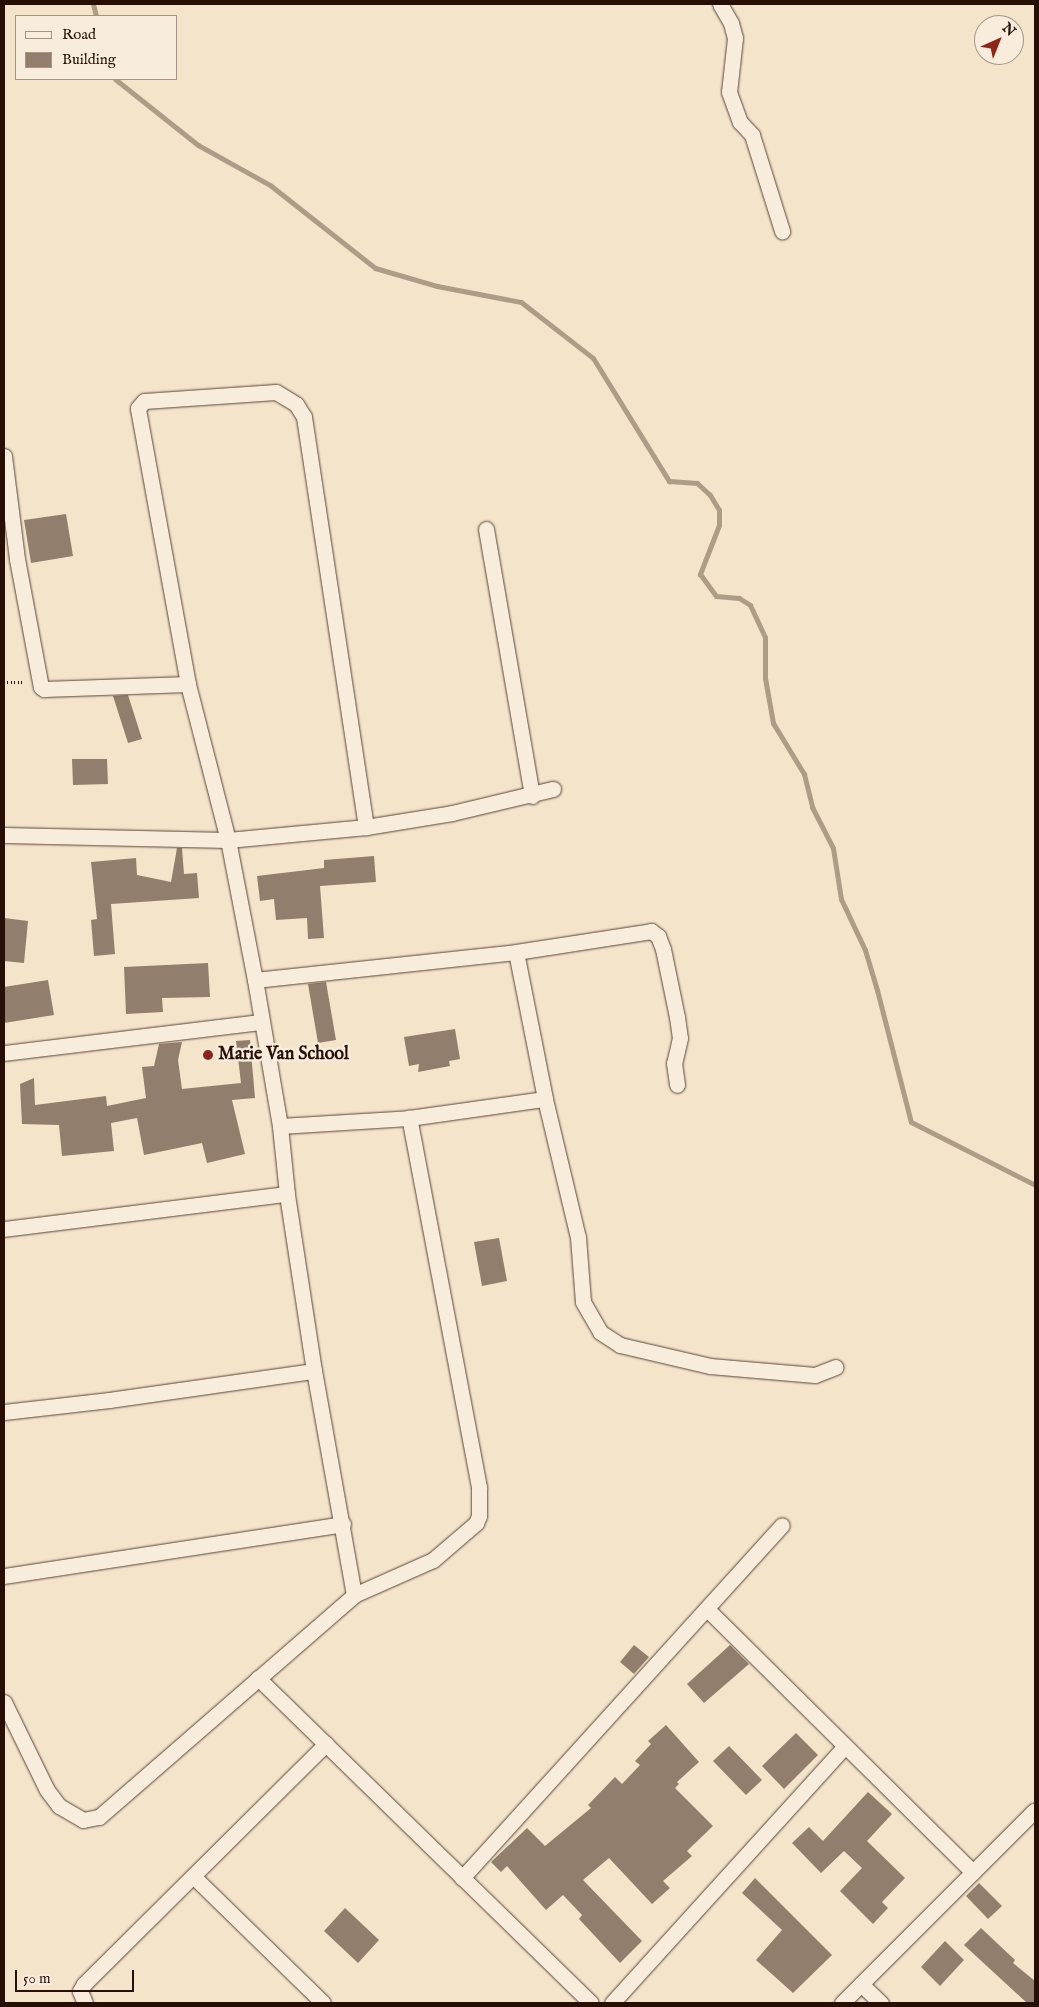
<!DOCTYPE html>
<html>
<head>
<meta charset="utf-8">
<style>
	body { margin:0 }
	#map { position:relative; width:1039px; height:2007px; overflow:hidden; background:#f4e4ca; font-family:"IM FELL English",serif }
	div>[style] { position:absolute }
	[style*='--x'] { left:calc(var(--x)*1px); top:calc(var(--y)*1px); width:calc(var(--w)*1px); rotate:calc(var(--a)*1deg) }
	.stream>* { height:5px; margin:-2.5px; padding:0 2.5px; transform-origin:2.5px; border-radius:2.5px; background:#ae9c87 }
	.building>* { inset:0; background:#927e6c }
	.path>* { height:3px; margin-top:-1.5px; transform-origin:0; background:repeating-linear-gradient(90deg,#270f06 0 1px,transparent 0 3.5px) }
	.roads { filter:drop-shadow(0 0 1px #5a4437) drop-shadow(0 0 1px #5a4437) }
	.minor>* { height:15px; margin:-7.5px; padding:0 7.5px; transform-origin:7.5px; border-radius:7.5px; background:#f8eddd }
	.dots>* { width:14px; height:14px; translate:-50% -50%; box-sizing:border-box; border:2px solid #f8eddd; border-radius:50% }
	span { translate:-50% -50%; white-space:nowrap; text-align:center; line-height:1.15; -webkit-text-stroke:4.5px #f8eddd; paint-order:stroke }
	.poi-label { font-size:18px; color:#270f06; font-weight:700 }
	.left { translate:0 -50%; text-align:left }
	.frame { position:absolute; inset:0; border:5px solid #270f06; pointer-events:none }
	.legend { position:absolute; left:15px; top:15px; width:162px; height:65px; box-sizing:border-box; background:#f8eddd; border:1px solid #a49487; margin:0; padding:6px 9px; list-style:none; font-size:15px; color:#270f06 }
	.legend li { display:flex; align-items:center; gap:10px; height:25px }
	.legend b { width:25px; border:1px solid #a49487 }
	.north { position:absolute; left:974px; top:15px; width:50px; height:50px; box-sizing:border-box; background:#f8eddd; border:1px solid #a49487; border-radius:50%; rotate:44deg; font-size:14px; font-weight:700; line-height:20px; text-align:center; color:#270f06 }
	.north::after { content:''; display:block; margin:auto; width:18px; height:22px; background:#8f2418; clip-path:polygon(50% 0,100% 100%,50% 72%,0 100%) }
	.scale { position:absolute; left:15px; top:1970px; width:119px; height:22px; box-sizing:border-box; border:2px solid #270f06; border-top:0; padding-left:6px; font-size:15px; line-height:18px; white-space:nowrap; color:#270f06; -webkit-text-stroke:4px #f8eddd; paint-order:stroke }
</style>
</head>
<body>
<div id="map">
	<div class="stream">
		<div style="--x:93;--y:4;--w:12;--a:76"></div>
		<div style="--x:115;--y:79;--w:106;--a:38.5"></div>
		<div style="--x:198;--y:145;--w:82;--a:29.1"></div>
		<div style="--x:270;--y:185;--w:134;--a:38.3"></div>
		<div style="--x:375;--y:268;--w:65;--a:16.2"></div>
		<div style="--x:437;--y:286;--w:86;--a:10.8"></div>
		<div style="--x:521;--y:302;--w:91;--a:37.9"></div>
		<div style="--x:593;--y:358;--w:145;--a:58.3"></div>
		<div style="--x:669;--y:481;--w:28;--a:4"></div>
		<div style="--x:697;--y:483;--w:18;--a:43"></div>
		<div style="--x:710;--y:495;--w:17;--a:59"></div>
		<div style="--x:719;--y:510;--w:15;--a:90"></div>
		<div style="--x:719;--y:525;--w:53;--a:111.2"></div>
		<div style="--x:700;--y:574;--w:27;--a:54"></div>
		<div style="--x:716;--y:596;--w:23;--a:5"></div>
		<div style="--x:739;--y:598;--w:13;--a:32"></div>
		<div style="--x:750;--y:605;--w:35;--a:65"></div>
		<div style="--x:765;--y:637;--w:41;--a:90"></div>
		<div style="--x:765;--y:678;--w:46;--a:79.9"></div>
		<div style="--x:773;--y:723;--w:60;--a:58.7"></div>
		<div style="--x:804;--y:774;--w:34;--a:76"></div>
		<div style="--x:812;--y:807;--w:46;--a:62.9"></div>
		<div style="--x:833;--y:848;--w:52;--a:81.1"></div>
		<div style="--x:841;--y:899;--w:56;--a:64.8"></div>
		<div style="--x:865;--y:950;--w:42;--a:73.3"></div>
		<div style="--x:877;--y:990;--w:136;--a:75.6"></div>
		<div style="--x:911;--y:1122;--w:139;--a:26.9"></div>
	</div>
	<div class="building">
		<div style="clip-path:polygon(66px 514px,73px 556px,31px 563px,24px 520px)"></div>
		<div style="clip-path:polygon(128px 695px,142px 739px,128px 743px,113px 696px)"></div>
		<div style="clip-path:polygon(72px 759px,107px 759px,108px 784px,73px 785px)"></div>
		<div style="clip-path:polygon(177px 848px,182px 848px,184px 874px,197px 873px,199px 898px,111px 904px,115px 954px,94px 956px,91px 920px,97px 919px,91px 862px,136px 858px,137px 875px,171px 882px)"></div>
		<div style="clip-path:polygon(374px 856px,376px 882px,320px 886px,324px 938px,308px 939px,307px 918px,276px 920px,274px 899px,260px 901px,257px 876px,324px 868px,324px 860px)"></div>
		<div style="clip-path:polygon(4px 918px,28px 921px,24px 963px,4px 961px)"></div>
		<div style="clip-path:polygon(208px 963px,210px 997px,162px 998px,163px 1012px,126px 1014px,124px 967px)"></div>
		<div style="clip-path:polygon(48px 980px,54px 1015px,4px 1023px,4px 987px)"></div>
		<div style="clip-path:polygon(326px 982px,336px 1040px,318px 1043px,308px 984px)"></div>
		<div style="clip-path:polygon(455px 1029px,460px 1059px,449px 1061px,450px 1066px,418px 1072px,419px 1064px,409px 1066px,404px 1037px)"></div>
		<div style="clip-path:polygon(250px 1040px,255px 1098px,232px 1100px,245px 1154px,207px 1163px,202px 1143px,144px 1155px,137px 1118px,111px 1123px,114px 1151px,62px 1156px,59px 1125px,22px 1124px,20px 1084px,34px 1078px,35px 1105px,106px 1096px,107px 1106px,146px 1098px,142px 1067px,154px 1066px,159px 1044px,182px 1042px,178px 1060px,182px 1089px,241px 1083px,236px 1041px)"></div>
		<div style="clip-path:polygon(499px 1238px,507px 1281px,482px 1286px,474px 1242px)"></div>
		<div style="clip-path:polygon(634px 1645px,649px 1657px,634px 1674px,620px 1662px)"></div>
		<div style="clip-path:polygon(730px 1645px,749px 1664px,704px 1703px,687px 1684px)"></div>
		<div style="clip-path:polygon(666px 1725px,699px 1762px,677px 1782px,679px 1784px,675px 1788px,713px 1826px,687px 1851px,692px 1856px,663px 1881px,670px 1888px,652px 1904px,609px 1858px,583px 1880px,642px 1941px,620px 1963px,579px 1919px,582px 1915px,563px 1895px,546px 1910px,507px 1866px,501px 1872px,491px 1862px,527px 1828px,545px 1846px,591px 1808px,588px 1805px,615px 1777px,622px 1784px,640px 1765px,635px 1761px,651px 1744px,648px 1741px)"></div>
		<div style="clip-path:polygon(796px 1733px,818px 1755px,784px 1789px,762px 1766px)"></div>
		<div style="clip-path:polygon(729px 1746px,762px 1780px,746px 1795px,713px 1761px)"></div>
		<div style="clip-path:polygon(868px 1792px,892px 1814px,867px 1841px,905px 1878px,882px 1902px,888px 1908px,873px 1924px,840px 1891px,862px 1868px,844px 1851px,821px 1873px,792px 1843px,809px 1827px,823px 1841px)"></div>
		<div style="clip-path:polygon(755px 1878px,832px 1955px,793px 1993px,756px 1960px,782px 1930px,742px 1893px)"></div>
		<div style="clip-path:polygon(979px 1883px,1002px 1906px,988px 1919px,966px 1896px)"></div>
		<div style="clip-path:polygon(345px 1908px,379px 1940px,358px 1963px,324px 1931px)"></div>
		<div style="clip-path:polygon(981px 1928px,1015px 1960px,1013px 1963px,1035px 1981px,1035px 2003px,1027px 2003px,964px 1945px)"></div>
		<div style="clip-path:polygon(945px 1941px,964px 1960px,940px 1986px,921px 1967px)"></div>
	</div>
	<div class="path">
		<div style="--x:4;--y:682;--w:21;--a:0"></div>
	</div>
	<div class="roads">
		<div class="minor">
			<div style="--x:720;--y:4;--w:22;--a:60"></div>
			<div style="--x:731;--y:23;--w:16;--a:75"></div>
			<div style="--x:735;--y:38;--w:54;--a:96.3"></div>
			<div style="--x:729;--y:92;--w:32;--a:70"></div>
			<div style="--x:740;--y:122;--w:18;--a:47"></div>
			<div style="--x:752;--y:135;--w:101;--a:72.6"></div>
			<div style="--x:4;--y:456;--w:104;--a:82.8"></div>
			<div style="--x:17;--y:559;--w:130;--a:79.4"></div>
			<div style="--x:41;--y:687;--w:4;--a:34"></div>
			<div style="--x:44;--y:689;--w:144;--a:-2"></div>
			<div style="--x:486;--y:529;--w:271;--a:80.2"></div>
			<div style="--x:4;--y:835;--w:224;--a:1.3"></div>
			<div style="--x:228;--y:840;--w:139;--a:-5.4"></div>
			<div style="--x:366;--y:827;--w:87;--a:-9.2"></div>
			<div style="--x:452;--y:813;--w:104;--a:-13.4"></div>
			<div style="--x:516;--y:952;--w:150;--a:78.8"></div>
			<div style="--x:545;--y:1099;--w:142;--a:76.6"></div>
			<div style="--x:578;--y:1237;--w:65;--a:85.6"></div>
			<div style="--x:583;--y:1302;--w:34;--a:60"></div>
			<div style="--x:600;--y:1332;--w:24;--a:33"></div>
			<div style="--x:620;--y:1345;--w:92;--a:13.1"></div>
			<div style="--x:710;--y:1366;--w:105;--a:4.9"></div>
			<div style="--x:815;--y:1375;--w:22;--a:-21"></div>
			<div style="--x:255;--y:980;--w:262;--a:-6.1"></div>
			<div style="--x:516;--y:952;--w:137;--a:-8.8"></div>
			<div style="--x:651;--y:931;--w:9;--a:36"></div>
			<div style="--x:658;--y:936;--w:14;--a:69"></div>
			<div style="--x:663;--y:949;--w:69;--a:78.4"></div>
			<div style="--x:677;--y:1017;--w:21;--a:82"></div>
			<div style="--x:680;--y:1038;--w:26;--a:103"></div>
			<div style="--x:674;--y:1063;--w:22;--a:82"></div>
			<div style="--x:4;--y:1053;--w:259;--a:-6.9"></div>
			<div style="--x:280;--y:1126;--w:129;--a:-3.5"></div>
			<div style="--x:409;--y:1118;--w:137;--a:-8"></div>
			<div style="--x:4;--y:1229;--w:285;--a:-7.1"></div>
			<div style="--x:4;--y:1412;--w:106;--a:-6.5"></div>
			<div style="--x:109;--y:1400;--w:207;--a:-8.1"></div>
			<div style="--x:4;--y:1576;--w:343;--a:-8.7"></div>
			<div style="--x:354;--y:1595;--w:228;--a:-100.1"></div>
			<div style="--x:314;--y:1371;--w:179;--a:-98.7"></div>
			<div style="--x:287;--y:1194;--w:68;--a:-95.9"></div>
			<div style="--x:280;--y:1126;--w:148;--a:-99.7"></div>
			<div style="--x:255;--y:980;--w:143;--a:-100.9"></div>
			<div style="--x:228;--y:840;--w:161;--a:-104.4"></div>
			<div style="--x:188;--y:684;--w:280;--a:-100.3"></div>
			<div style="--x:138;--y:408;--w:9;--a:-49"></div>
			<div style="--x:144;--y:401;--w:132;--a:-3.9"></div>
			<div style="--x:276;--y:392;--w:23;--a:31"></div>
			<div style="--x:296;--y:404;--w:15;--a:58"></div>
			<div style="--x:304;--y:417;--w:415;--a:81.4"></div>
			<div style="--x:707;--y:1609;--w:374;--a:44.7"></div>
			<div style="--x:258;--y:1678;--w:465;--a:44.3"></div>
			<div style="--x:4;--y:1702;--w:98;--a:64"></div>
			<div style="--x:47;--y:1790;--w:20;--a:53"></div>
			<div style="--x:59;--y:1806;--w:28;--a:30"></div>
			<div style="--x:83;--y:1820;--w:16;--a:-11"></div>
			<div style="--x:99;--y:1817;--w:338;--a:-41"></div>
			<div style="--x:354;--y:1595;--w:86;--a:-23.9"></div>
			<div style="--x:433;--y:1560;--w:57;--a:-40.7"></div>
			<div style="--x:476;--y:1523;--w:8;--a:-67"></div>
			<div style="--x:479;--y:1516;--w:29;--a:-90"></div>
			<div style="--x:479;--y:1487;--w:376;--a:-100.7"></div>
			<div style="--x:194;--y:1877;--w:180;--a:44.3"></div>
			<div style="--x:462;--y:1878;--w:476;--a:-47.8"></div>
			<div style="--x:861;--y:1984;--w:28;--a:44"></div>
			<div style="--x:85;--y:2003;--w:13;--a:-113"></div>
			<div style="--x:80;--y:1991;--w:8;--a:-60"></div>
			<div style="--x:84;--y:1984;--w:341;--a:-44.8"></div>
			<div style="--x:612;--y:2003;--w:347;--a:-47.8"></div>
			<div style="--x:842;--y:2003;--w:272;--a:-45"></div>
		</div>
	</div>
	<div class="dots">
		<div style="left:208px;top:1055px;background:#8f2418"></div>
	</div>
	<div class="poi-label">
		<span class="left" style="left:218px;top:1055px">Marie Van School</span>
	</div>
	<div class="frame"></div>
	<ul class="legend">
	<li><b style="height:6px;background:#f8eddd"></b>Road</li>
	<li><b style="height:14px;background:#927e6c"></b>Building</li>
	</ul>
	<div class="north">N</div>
	<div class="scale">50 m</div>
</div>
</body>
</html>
